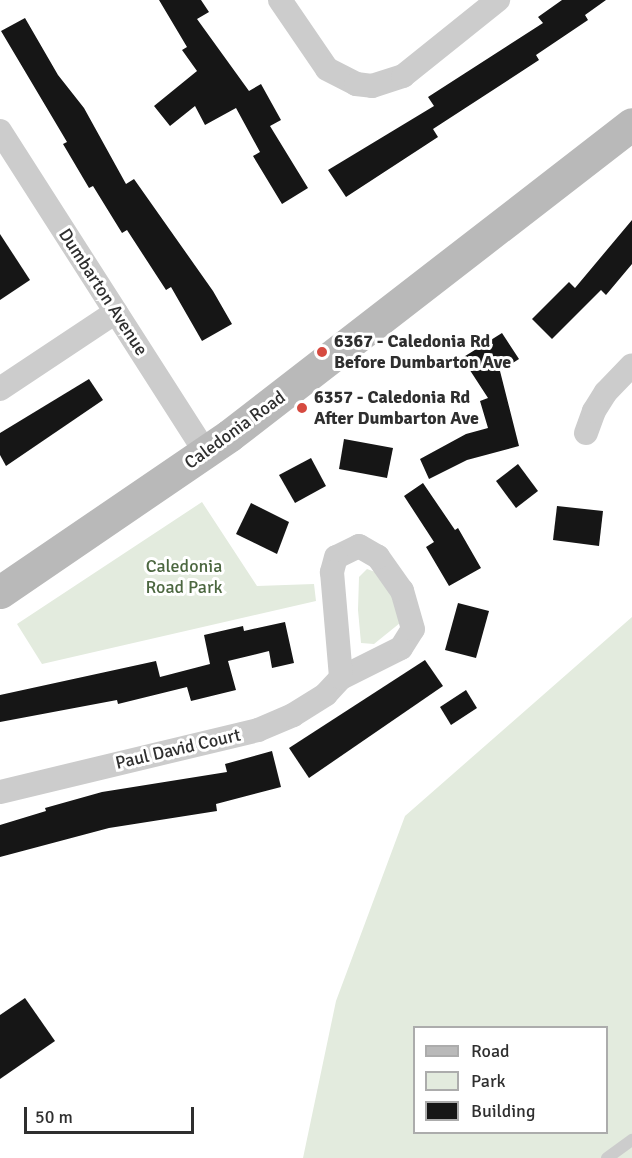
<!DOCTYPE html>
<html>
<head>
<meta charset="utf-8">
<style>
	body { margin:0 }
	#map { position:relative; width:632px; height:1158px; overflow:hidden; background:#fff; font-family:Signika,sans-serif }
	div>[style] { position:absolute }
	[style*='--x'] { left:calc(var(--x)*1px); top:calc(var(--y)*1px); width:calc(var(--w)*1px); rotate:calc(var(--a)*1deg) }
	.green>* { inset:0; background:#e3ebde }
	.building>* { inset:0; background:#161616 }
	.lane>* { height:12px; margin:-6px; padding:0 6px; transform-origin:6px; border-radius:6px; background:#ccc }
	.street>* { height:24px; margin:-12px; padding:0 12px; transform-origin:12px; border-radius:12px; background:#ccc }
	.secondary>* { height:33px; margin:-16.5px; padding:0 16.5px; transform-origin:16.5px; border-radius:16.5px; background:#b9b9b9 }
	.dots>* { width:16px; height:16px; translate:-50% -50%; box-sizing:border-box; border:3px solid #fff; border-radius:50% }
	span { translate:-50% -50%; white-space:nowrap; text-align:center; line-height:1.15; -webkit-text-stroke:6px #fff; paint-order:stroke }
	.street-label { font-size:18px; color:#2f2f2f }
	.poi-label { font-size:18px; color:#2f2f2f; font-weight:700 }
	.left { translate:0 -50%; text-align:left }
	.park-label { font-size:18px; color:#4c6740 }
	.legend { position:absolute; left:413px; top:1026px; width:195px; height:108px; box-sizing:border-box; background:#fff; border:2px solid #acacac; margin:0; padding:8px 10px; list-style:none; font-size:18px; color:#2f2f2f }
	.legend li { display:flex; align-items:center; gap:12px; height:30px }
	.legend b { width:30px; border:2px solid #acacac }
	.scale { position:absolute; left:24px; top:1107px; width:170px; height:27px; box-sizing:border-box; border:3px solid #2f2f2f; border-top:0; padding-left:8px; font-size:18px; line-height:21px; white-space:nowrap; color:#2f2f2f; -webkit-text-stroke:4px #fff; paint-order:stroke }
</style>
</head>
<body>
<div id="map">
	<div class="green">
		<div style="clip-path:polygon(202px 502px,257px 586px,314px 584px,316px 601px,42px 664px,17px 624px)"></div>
		<div style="clip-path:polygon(367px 569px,378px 573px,398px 606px,400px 623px,374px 644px,361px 643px,358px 610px,359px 577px)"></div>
		<div style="clip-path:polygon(evenodd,632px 617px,632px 1158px,303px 1158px,336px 1001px,405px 816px,632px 617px,414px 1028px,606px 1028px,606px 1132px,414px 1132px,414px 1028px)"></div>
	</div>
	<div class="building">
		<div style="clip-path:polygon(159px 0,201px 0,209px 12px,197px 19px,249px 91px,261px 84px,281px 120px,270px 126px,308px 188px,282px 204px,253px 156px,260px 152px,236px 108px,205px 125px,195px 106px,170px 126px,154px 106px,197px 71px,182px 50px,187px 47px)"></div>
		<div style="clip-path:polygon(562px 0,606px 0,585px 15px,588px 20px,536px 55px,539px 60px,433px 129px,438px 137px,346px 197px,328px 170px,434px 106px,428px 97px,543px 23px,538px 17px)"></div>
		<div style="clip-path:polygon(25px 18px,58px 75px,84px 108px,126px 184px,134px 179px,213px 291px,232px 324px,202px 341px,171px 287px,166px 290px,127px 230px,122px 233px,93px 186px,89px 188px,63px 144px,67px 142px,1px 31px)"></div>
		<div style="clip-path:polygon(632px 220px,632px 264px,606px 295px,601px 290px,552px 339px,532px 319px,569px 282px,575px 288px)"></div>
		<div style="clip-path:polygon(0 234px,30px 280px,0 300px)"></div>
		<div style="clip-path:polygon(502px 333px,519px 359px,500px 371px,519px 446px,467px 460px,429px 479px,420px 459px,466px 434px,488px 428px,480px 401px,488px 398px,462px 358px)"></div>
		<div style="clip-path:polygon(89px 379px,103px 400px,6px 466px,0 455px,0 433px)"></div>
		<div style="clip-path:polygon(344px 439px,393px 448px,387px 478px,339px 469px)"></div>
		<div style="clip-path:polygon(311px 458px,326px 486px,295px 503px,279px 475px)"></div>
		<div style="clip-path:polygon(518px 464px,538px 491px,516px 508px,496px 481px)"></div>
		<div style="clip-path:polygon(423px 483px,455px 530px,458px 528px,481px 568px,449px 586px,426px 547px,434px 542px,404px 496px)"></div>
		<div style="clip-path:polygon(251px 503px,289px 522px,277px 554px,236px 534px)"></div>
		<div style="clip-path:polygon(557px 506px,603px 511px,599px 546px,553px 540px)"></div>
		<div style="clip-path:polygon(458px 603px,489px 611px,476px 658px,445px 650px)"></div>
		<div style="clip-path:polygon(285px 622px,294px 663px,272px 668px,269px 651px,228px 661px,236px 690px,191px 701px,187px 687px,118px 704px,117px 700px,0 722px,0 695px,156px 661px,160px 677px,210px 664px,204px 635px,243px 626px,244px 631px)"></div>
		<div style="clip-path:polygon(425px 660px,443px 686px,309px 778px,289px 748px)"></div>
		<div style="clip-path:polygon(466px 690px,477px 708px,451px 725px,440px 707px)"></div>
		<div style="clip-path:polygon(272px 751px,281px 787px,216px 804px,217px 811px,109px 828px,0 857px,0 825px,46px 811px,45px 808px,102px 792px,227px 772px,225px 764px)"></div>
		<div style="clip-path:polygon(25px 998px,55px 1041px,0 1079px,0 1015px)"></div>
	</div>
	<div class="lane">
		<div style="--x:607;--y:1158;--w:31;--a:-36"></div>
	</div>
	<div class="street">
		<div style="--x:280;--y:0;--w:83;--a:55.7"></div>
		<div style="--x:327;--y:69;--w:33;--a:27"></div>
		<div style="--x:356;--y:84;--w:16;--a:7"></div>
		<div style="--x:372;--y:86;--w:33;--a:-18"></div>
		<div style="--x:403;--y:76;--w:122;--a:-38.7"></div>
		<div style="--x:0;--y:131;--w:382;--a:57.4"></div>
		<div style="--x:0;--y:389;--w:139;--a:-33.6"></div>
		<div style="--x:586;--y:433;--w:23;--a:-70"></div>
		<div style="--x:594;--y:411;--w:22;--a:-58"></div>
		<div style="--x:606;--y:392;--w:37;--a:-46"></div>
		<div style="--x:0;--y:792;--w:265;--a:-13.5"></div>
		<div style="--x:258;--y:730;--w:38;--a:-23"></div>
		<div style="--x:293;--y:715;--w:39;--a:-32"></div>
		<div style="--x:326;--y:694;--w:22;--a:-47"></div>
		<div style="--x:341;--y:678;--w:67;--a:-26.6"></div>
		<div style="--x:401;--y:648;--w:22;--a:-58"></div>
		<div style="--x:413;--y:629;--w:40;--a:-106"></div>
		<div style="--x:402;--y:591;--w:42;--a:-125.2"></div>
		<div style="--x:378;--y:557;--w:22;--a:-150"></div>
		<div style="--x:359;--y:546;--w:25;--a:154"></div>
		<div style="--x:336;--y:557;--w:16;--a:105"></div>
		<div style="--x:332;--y:572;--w:106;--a:85.1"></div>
	</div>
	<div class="secondary">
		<div style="--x:0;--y:592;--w:278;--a:-34.3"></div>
		<div style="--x:230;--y:435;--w:508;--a:-37.73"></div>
	</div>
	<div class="dots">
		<div style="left:322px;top:352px;background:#d64a40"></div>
		<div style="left:302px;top:408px;background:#d64a40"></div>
	</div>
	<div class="street-label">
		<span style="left:103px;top:292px;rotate:57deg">Dumbarton Avenue</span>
		<span style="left:235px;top:430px;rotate:-36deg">Caledonia Road</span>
		<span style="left:178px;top:749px;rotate:-13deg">Paul David Court</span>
	</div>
	<div class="poi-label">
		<span class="left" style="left:334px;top:352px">6367 - Caledonia Rd<br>Before Dumbarton Ave</span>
		<span class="left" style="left:314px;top:408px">6357 - Caledonia Rd<br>After Dumbarton Ave</span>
	</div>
	<div class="park-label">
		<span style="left:184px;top:577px">Caledonia<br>Road Park</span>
	</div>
	<ul class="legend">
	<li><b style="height:8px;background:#b9b9b9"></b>Road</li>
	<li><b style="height:16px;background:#e3ebde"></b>Park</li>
	<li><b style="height:16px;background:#161616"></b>Building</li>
	</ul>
	<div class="scale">50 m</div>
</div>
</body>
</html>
